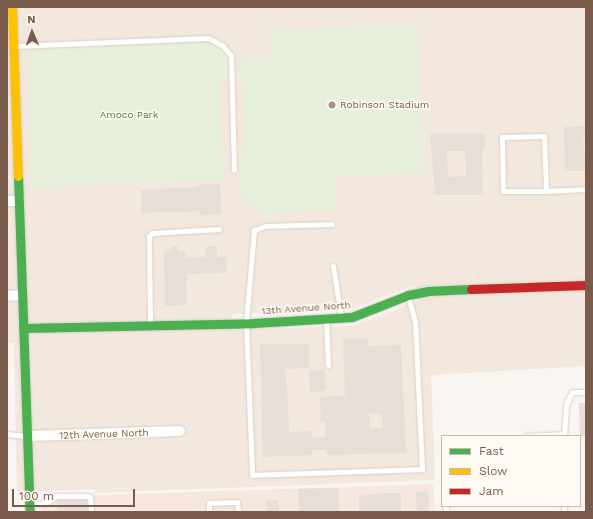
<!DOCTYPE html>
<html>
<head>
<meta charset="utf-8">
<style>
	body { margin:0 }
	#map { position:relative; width:593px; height:519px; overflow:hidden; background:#f9f5f0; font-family:"Work Sans",sans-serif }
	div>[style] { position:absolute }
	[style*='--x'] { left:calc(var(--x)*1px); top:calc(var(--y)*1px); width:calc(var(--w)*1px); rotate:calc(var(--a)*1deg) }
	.residential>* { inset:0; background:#f2e8de }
	.commercial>* { inset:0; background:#f6e8e1 }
	.green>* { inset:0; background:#e7f0db }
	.building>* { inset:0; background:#e6ded7 }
	.roads { filter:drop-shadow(0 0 1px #d7d1cb) drop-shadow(0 0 1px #d7d1cb) }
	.lane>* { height:5px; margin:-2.5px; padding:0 2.5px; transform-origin:2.5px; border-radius:2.5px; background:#fefefd }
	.street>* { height:10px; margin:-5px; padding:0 5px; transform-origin:5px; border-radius:5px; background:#fefefd }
	.fast>* { height:9px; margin:-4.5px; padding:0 4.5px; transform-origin:4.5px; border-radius:4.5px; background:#4caf50 }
	.slow>* { height:9px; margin:-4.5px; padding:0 4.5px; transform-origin:4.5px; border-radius:4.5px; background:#ffc107 }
	.jam>* { height:9px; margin:-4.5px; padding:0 4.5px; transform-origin:4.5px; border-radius:4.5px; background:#c62828 }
	.dots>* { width:11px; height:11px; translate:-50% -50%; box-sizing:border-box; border:2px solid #fffaf3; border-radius:50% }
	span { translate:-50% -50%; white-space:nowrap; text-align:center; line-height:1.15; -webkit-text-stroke:3px #fffaf3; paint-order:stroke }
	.poi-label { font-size:10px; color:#7a5c4d }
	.left { translate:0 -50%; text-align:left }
	.park-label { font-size:10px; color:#537a41 }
	.street-label { font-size:10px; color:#7a5c4d }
	.frame { position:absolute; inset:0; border:8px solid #7a5c4d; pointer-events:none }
	.legend { position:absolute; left:441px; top:435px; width:140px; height:72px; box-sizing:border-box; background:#fffaf3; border:1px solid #cabbb1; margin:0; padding:5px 7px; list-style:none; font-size:12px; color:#7a5c4d }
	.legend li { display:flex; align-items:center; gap:8px; height:20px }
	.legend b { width:20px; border:1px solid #cabbb1 }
	.north { position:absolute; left:12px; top:12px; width:40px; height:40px; -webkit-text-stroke:3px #fffaf3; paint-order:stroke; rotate:358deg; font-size:11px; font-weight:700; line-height:16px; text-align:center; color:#7a5c4d }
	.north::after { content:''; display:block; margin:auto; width:14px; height:18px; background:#7a5c4d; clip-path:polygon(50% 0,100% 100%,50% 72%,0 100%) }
	.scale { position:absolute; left:12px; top:489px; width:123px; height:18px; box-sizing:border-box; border:2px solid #7a5c4d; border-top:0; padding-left:5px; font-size:12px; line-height:14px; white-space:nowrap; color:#7a5c4d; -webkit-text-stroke:3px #fffaf3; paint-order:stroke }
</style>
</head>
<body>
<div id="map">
	<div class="residential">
		<div style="clip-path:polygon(evenodd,7px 7px,586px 7px,586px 366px,431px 375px,435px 480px,95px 493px,95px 489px,17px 492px,14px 343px,7px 343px,7px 7px,415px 285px,420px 300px,353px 326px,232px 330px,232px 314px,349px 310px,415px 285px)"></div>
	</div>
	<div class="commercial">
		<div style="clip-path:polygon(433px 484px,435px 512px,42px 512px,41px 497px)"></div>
	</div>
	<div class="green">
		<div style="clip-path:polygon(418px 24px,423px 173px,335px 176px,336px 209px,275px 212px,274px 218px,265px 218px,241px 195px,240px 153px,245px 152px,241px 58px,271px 57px,270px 30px)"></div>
		<div style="clip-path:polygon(200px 41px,218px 46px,228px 61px,228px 78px,219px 78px,223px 180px,32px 187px,28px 51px)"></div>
	</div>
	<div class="building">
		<div style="clip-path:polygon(586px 126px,586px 139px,583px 139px,586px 171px,565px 171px,564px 127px)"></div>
		<div style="clip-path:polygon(evenodd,485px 133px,485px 150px,482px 150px,483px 195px,435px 195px,430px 134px,485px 133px,447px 151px,465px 151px,466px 176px,448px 177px,447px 151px)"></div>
		<div style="clip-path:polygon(199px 184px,220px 184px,221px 214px,200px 215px,200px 211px,141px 213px,141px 190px,199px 187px)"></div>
		<div style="clip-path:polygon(171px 246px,178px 246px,178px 251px,186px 251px,186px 258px,205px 257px,205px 247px,217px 246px,217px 257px,226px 257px,227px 273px,186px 274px,187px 305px,165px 306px,164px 251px,171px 251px)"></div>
		<div style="clip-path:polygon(evenodd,368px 338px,368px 346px,401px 345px,406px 453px,327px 455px,326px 450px,312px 450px,312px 455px,263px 457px,260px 344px,309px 344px,309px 368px,286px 369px,289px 432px,311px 431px,312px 438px,326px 437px,325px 421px,321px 422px,320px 397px,345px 396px,343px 339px,368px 338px,369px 414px,382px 414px,383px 428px,370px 429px,369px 414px)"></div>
		<div style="clip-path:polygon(325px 370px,326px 391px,310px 392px,309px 371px)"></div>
		<div style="clip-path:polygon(579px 403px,586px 403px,586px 436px,580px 436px)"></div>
		<div style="clip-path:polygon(339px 488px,339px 512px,299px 512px,298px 489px)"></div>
		<div style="clip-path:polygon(416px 492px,428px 492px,429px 512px,417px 512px)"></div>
		<div style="clip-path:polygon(385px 493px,401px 493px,401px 512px,359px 512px,359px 496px)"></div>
		<div style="clip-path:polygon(57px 500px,86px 500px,87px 512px,58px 512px)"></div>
		<div style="clip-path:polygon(278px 500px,279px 512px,267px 512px,266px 501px)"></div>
	</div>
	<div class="roads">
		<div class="lane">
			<div style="--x:15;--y:46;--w:193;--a:-2.4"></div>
			<div style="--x:208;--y:38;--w:17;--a:28"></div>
			<div style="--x:223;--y:46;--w:13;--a:51"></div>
			<div style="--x:231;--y:56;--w:114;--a:88.5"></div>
			<div style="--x:544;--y:136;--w:55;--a:87.9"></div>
			<div style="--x:546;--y:191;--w:43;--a:180"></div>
			<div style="--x:503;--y:191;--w:54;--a:-91.1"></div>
			<div style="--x:502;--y:137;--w:42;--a:-1.4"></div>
			<div style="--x:546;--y:191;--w:40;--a:-2.9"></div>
			<div style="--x:332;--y:224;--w:67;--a:178.3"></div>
			<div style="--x:265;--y:226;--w:12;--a:160"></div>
			<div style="--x:254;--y:230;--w:93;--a:94.9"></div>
			<div style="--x:246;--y:323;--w:152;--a:87.7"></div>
			<div style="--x:252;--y:475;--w:170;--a:-2"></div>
			<div style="--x:422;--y:469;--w:147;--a:-92.7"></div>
			<div style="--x:415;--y:322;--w:27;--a:-105"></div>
			<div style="--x:333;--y:266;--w:51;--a:80.9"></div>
			<div style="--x:326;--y:319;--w:46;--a:87.5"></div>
			<div style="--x:150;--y:324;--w:88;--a:-90.7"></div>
			<div style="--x:149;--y:236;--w:4;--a:-45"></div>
			<div style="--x:152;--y:233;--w:67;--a:-3.4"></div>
			<div style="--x:7;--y:434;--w:19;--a:6"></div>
			<div style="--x:526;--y:436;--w:38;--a:-3"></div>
			<div style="--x:564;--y:436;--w:32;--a:-86"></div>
			<div style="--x:566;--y:404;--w:13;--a:-63"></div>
			<div style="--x:572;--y:392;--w:14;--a:0"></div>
			<div style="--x:30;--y:504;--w:16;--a:-4"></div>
			<div style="--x:46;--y:503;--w:12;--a:-35"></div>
			<div style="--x:56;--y:496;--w:32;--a:0"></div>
			<div style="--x:88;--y:496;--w:2;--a:27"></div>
			<div style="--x:90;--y:497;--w:15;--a:86"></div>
			<div style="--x:446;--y:506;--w:6;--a:90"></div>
			<div style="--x:564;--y:506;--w:6;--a:90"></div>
			<div style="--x:209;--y:512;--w:9;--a:-90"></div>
			<div style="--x:209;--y:503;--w:28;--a:-2"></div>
			<div style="--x:237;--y:502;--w:10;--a:84"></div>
		</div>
		<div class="street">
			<div style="--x:7;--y:201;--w:12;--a:0"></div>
			<div style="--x:7;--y:296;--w:15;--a:-4"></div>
			<div style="--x:27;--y:436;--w:153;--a:-1.9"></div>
		</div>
		<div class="fast">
			<div style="--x:18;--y:176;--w:336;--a:88"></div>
			<div style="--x:23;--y:328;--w:231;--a:-1.2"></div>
			<div style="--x:254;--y:323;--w:98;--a:-3.5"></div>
			<div style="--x:352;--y:317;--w:60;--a:-21.4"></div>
			<div style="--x:408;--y:295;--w:21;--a:-11"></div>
			<div style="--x:429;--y:291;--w:42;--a:-2.7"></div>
		</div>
		<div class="slow">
			<div style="--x:12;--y:7;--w:169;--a:88"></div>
		</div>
		<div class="jam">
			<div style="--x:471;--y:289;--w:115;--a:-2"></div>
		</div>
	</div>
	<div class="dots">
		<div style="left:332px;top:105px;background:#a69286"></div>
	</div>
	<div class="poi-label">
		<span class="left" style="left:340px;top:105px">Robinson Stadium</span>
	</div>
	<div class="park-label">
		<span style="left:129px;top:115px">Amoco Park</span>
	</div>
	<div class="street-label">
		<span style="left:306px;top:308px;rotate:-4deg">13th Avenue North</span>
		<span style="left:104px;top:434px;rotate:-2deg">12th Avenue North</span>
	</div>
	<div class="frame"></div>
	<ul class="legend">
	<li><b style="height:5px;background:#4caf50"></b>Fast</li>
	<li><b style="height:5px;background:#ffc107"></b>Slow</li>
	<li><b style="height:5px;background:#c62828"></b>Jam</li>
	</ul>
	<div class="north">N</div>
	<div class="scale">100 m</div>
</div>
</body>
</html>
